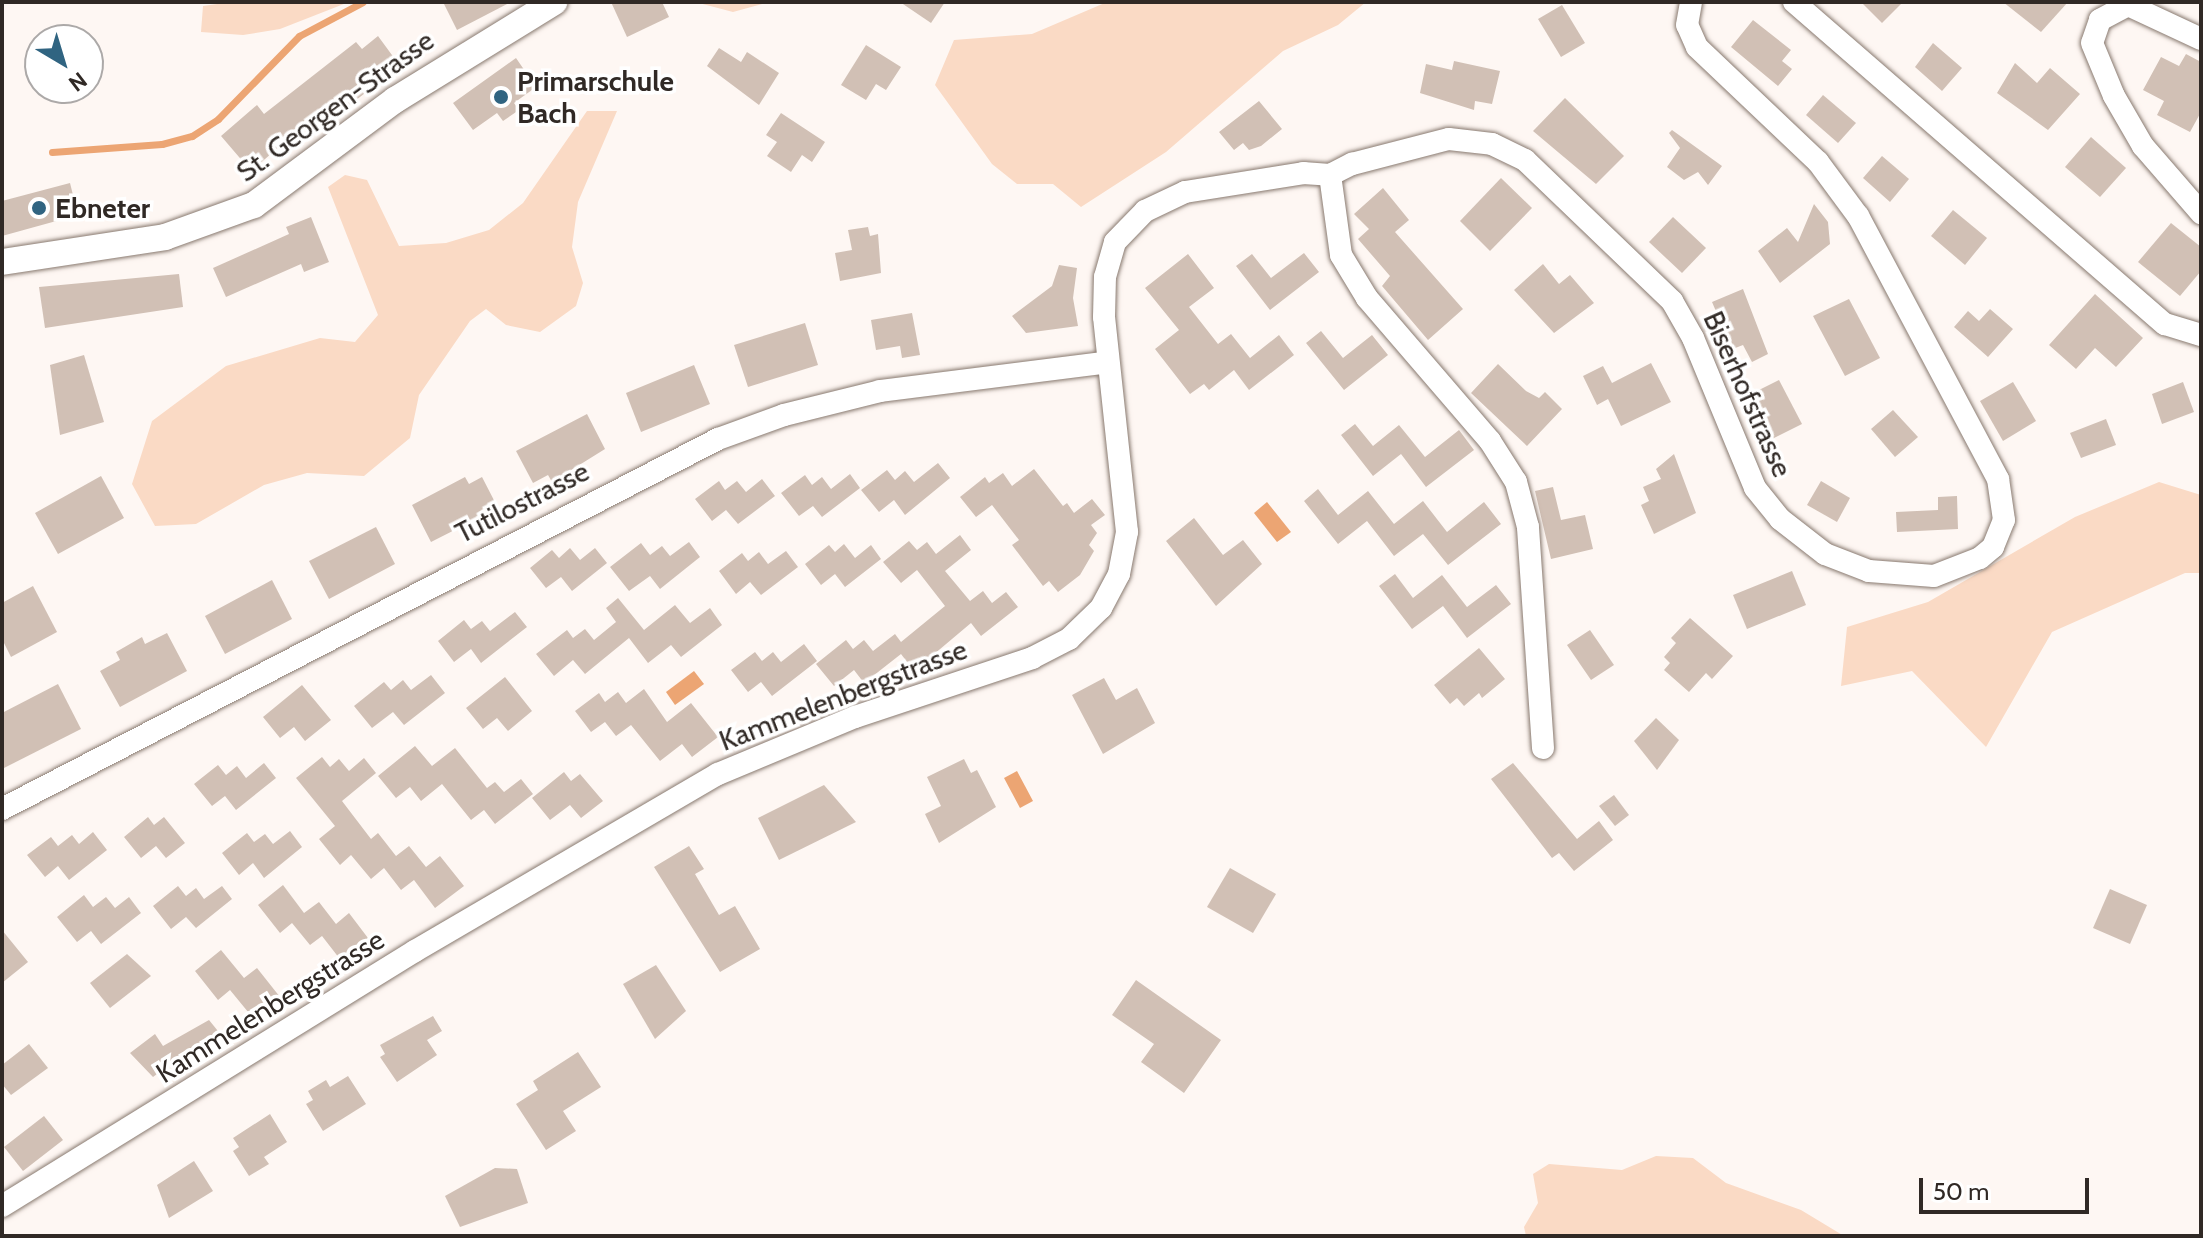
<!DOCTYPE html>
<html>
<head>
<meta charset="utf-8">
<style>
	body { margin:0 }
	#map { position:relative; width:2203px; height:1238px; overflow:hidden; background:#fef7f3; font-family:Cabin,sans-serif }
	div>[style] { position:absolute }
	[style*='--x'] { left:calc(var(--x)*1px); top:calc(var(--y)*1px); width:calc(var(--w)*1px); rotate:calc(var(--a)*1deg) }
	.green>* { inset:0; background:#fadac5 }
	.water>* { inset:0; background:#eca573 }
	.stream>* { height:7px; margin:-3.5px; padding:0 3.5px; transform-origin:3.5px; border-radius:3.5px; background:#eca573 }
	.building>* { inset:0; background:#d1c0b5 }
	.roads { filter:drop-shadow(0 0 2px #88796f) drop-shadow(0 0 2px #88796f) }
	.minor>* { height:22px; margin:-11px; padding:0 11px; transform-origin:11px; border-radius:11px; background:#fff }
	.tertiary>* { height:26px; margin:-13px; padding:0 13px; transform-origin:13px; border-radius:13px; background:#fff }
	.dots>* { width:22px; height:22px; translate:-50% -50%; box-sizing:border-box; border:4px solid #fff; border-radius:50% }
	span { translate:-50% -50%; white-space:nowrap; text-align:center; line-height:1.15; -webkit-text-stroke:7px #fff; paint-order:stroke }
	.poi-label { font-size:28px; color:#302925; font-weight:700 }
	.left { translate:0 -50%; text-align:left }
	.street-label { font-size:28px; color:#302925 }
	.frame { position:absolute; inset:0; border:4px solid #302925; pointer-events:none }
	.north { position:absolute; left:24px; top:24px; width:80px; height:80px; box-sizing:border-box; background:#fff; border:2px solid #aca9a8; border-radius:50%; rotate:142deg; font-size:22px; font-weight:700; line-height:32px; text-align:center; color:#302925 }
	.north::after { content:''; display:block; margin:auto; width:28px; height:36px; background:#306481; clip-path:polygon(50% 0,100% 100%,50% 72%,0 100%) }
	.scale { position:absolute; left:1919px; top:1178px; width:170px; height:36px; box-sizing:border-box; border:4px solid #302925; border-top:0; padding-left:10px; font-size:24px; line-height:28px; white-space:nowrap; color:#302925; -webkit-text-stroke:6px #fff; paint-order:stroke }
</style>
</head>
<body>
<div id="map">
	<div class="green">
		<div style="clip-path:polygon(231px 2px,349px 2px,280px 29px,243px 35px,201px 32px,203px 6px)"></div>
		<div style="clip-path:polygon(695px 2px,770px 2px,733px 12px)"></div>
		<div style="clip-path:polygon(1107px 2px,1366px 2px,1338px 25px,1283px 51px,1166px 152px,1081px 207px,1053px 184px,1017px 184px,992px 164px,935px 85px,954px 40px,1032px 34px)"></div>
		<div style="clip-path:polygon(587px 111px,617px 111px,578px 202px,572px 247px,583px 283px,576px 306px,540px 332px,506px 325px,486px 309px,470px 321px,419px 395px,410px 438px,364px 476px,307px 473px,264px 485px,196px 524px,155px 526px,132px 484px,152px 421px,226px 366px,320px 338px,355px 342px,378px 315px,328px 187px,345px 175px,367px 180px,399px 246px,446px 243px,489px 230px,523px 203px)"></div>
		<div style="clip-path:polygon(2159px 482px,2201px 495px,2201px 573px,2185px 573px,2052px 632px,1986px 747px,1912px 671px,1841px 686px,1847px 627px,1928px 602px,2075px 517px)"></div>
		<div style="clip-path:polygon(1656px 1156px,1693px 1158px,1726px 1183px,1801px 1210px,1844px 1236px,1526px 1236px,1524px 1227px,1538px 1203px,1533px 1174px,1549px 1164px,1622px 1170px)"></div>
	</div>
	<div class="water">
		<div style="clip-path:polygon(1267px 502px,1291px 532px,1277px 542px,1254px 513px)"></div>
		<div style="clip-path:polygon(694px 671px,704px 684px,675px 705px,666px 692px)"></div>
		<div style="clip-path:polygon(1017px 771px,1033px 801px,1020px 808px,1004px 778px)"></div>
	</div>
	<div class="stream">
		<div style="--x:52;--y:152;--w:110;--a:-4.2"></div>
		<div style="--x:162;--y:144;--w:31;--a:-15"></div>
		<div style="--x:192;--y:136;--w:31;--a:-33"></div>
		<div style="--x:218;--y:119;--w:116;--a:-45.7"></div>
		<div style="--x:299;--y:36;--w:72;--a:-28"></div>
	</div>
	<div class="building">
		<div style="clip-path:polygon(443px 2px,511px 2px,457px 30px)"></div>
		<div style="clip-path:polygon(611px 2px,662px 2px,669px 17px,627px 37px)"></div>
		<div style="clip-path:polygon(900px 2px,945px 2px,931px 23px)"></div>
		<div style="clip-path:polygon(1861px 2px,1903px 2px,1882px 23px)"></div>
		<div style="clip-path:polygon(2003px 2px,2068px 2px,2041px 32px)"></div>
		<div style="clip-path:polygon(1562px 5px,1585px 43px,1561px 57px,1538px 19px)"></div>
		<div style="clip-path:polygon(1753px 20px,1791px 50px,1782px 61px,1792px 69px,1778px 86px,1731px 47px)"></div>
		<div style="clip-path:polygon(378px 36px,400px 66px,316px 131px,308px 122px,251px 171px,221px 136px,257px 105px,264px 114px,356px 42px,362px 49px)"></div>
		<div style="clip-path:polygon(1933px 43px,1962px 68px,1942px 91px,1915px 67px)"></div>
		<div style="clip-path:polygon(866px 45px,901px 67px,886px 90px,876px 84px,866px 100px,841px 85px)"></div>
		<div style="clip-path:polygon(719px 48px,741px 62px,747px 52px,779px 73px,759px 105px,707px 66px)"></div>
		<div style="clip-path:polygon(2186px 54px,2201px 62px,2201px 112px,2190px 132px,2157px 115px,2164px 101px,2143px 90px,2161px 57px,2179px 66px)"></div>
		<div style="clip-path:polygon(516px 58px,536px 87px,514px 103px,519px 110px,503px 121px,497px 113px,473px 130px,453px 103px)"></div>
		<div style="clip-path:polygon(1454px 61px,1500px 71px,1492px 104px,1475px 101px,1474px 110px,1420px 93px,1426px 64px,1452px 70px)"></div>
		<div style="clip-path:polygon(2015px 63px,2037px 83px,2050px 68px,2080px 94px,2048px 130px,1997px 93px)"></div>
		<div style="clip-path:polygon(1823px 95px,1856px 123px,1838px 143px,1806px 115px)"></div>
		<div style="clip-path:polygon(1565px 98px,1624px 156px,1596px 184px,1533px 131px)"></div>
		<div style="clip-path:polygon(1259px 101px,1282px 129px,1261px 146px,1249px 150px,1243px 143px,1234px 150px,1219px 132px)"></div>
		<div style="clip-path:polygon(781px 113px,825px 142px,812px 162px,802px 155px,791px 172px,767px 156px,777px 142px,766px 135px)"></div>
		<div style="clip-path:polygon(1672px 130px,1722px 166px,1708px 185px,1698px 172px,1684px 180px,1667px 167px,1680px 148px,1669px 133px)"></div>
		<div style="clip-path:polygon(2091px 137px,2126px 168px,2100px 197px,2065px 167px)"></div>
		<div style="clip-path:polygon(1882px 156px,1909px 179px,1890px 202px,1863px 178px)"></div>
		<div style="clip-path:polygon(1501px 178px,1532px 208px,1490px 251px,1460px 221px)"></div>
		<div style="clip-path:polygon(70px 183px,78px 215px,2px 236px,2px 201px)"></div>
		<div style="clip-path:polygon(1383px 188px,1409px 220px,1395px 232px,1463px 309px,1428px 340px,1382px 286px,1390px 276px,1358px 239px,1369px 229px,1354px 214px)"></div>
		<div style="clip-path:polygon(1814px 204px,1828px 222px,1830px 244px,1780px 283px,1758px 251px,1787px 228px,1798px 242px)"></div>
		<div style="clip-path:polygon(1953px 210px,1987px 238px,1965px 265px,1931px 236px)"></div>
		<div style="clip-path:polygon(311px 217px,329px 262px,304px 272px,301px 264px,226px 297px,213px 268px,289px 234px,286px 227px)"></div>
		<div style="clip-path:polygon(1673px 217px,1706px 248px,1682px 273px,1649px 242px)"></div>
		<div style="clip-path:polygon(2171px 223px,2201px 247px,2201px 271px,2180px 296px,2138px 262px)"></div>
		<div style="clip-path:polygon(868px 227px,870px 236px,878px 234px,881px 273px,840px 281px,835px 253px,852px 250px,848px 230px)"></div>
		<div style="clip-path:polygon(1304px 253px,1319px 272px,1270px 310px,1236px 266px,1252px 254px,1271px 278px)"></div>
		<div style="clip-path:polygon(1188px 254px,1214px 288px,1189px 307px,1218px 344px,1231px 334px,1250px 358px,1279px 335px,1294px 355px,1249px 390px,1234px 370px,1209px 390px,1204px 384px,1190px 394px,1155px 349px,1179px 330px,1145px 288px)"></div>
		<div style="clip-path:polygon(1543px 264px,1559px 284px,1570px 275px,1594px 303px,1554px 333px,1514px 290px)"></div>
		<div style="clip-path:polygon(1059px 265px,1077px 268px,1073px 298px,1078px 326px,1026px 333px,1012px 316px,1052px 286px)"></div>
		<div style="clip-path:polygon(179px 274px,183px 307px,45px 328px,39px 287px)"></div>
		<div style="clip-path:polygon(1743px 289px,1768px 354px,1752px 362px,1743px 345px,1725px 352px,1713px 326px,1721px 323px,1712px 302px)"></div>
		<div style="clip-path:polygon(2095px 294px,2143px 338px,2116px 367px,2095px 348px,2076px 369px,2049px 345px)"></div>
		<div style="clip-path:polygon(1849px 299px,1880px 358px,1845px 376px,1813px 316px)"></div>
		<div style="clip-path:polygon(1990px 309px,2013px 329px,1988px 357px,1954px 327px,1968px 311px,1979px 321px)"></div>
		<div style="clip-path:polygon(912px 313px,920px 355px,902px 358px,900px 346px,876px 350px,871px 320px)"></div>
		<div style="clip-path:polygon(805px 323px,818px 365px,748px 387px,734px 345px)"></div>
		<div style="clip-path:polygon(1321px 331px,1343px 358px,1372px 335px,1388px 355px,1344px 390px,1306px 343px)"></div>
		<div style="clip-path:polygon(84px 355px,104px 422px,60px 435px,50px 365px)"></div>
		<div style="clip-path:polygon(1651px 363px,1671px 402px,1621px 426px,1608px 399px,1597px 405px,1583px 376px,1603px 366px,1612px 383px)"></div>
		<div style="clip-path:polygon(1498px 364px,1526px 391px,1539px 398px,1545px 392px,1562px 409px,1527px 446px,1471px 393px)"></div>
		<div style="clip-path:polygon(694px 365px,710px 404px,641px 432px,626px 393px)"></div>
		<div style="clip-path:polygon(1779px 380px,1802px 424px,1770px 440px,1743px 398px)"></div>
		<div style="clip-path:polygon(2013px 382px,2036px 421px,2003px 441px,1980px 401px)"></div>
		<div style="clip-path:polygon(2183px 382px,2194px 412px,2162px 424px,2152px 394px)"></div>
		<div style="clip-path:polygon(1893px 410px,1918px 437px,1895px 457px,1871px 429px)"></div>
		<div style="clip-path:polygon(587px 414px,605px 449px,552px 482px,548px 475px,533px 483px,516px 451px)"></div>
		<div style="clip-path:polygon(2106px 419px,2116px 445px,2081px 458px,2070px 433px)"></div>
		<div style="clip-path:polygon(1355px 424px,1373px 446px,1399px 425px,1425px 457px,1459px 430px,1474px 450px,1426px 487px,1401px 454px,1373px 476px,1341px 435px)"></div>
		<div style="clip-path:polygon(1674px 454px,1696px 513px,1654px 534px,1641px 505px,1649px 501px,1643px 487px,1661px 479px,1656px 469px)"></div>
		<div style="clip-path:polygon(938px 463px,950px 478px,905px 515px,894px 500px,879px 512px,861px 490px,887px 470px,895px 480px,905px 471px,914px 482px)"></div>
		<div style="clip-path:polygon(1034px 469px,1063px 506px,1067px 503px,1074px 513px,1092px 499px,1105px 515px,1091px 525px,1097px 533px,1089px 545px,1094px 551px,1080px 575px,1058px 592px,1049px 581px,1043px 586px,1012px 545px,1019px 540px,992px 505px,976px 517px,960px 497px,985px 477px,989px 483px,1003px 473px,1012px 486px)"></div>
		<div style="clip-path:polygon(850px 474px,860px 488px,822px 517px,813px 506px,799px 516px,781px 493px,805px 475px,812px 485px,822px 477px,831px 489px)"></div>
		<div style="clip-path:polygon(101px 476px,124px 518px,58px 554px,35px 513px)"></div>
		<div style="clip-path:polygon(465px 477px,469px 484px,482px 477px,498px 508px,431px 542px,412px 505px)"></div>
		<div style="clip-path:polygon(762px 479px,775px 496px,738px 524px,726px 510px,712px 521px,695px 499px,719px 481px,725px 490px,737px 481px,746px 492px)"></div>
		<div style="clip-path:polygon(1821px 481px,1850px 498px,1837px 522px,1807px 505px)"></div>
		<div style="clip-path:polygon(1553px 487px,1561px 520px,1585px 515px,1593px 549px,1551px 559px,1535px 491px)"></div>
		<div style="clip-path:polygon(1318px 489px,1338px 515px,1368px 491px,1394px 524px,1423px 501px,1447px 532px,1484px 502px,1501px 524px,1448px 565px,1423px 534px,1394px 556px,1367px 521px,1338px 544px,1304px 501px)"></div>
		<div style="clip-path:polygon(1957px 496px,1958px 529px,1897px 532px,1896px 512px,1938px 510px,1938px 497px)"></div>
		<div style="clip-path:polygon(1194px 518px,1223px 555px,1243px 540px,1262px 564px,1216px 606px,1166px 541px)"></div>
		<div style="clip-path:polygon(376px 527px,395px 564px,329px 599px,309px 561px)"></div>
		<div style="clip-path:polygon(960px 535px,971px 550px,945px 571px,970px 601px,983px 591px,992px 603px,1006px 592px,1018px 607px,981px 636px,971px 623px,914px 671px,901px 654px,864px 683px,854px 670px,834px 686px,816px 664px,846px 640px,853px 649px,864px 640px,873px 651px,895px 634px,901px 642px,945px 606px,917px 570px,901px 583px,883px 562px,909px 541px,917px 550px,927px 542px,936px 554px)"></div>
		<div style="clip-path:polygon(689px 542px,700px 557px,660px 589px,650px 576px,629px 591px,610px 567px,641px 543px,650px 555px,662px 546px,670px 556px)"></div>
		<div style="clip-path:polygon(844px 544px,855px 558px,871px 545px,881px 559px,845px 587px,835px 574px,821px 585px,805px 564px,829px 545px,835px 552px)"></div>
		<div style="clip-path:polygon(570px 548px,580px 560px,595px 548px,607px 563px,572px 591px,561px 577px,546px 588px,530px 568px,552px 550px,559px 558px)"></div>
		<div style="clip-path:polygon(786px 551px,798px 567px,761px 595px,750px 582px,736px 594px,719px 571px,742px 553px,748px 561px,759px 552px,768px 564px)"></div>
		<div style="clip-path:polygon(1792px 571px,1806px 605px,1747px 629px,1733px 595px)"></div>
		<div style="clip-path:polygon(1395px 574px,1413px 598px,1442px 575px,1467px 607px,1496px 585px,1511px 604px,1467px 638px,1443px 606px,1412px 629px,1379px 586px)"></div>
		<div style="clip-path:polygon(272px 580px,292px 619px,225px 654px,205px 616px)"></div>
		<div style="clip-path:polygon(33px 586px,57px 632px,11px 657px,2px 639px,2px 603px)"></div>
		<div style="clip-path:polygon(618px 598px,644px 630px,675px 605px,690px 623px,710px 608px,722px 625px,681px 657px,671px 645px,648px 663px,629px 638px,585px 674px,573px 660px,554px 676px,536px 654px,567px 630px,573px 638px,585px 629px,594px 640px,616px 622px,606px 608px)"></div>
		<div style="clip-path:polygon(515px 612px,527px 627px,481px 663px,471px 649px,454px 662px,438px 641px,464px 620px,471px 629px,482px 621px,490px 631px)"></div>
		<div style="clip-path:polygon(1690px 618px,1733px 656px,1712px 679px,1706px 673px,1689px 692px,1664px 670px,1670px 663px,1664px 657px,1676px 643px,1671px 638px)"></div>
		<div style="clip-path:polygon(1590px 630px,1614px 665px,1591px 680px,1567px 645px)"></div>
		<div style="clip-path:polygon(167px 633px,187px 671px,120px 707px,100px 671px,120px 660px,116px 652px,142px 637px,145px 644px)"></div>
		<div style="clip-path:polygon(804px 644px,817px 661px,772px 696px,761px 682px,748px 692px,731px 670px,755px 652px,762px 661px,773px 652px,781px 662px)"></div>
		<div style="clip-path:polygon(1479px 648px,1505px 679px,1482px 698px,1479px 693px,1464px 706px,1457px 698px,1450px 704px,1434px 685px)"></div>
		<div style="clip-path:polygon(431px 675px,445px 693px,404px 725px,393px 712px,372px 728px,354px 706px,384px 682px,391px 690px,403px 680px,411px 690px)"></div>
		<div style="clip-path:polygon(505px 677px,532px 711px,508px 731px,497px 718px,483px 729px,466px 708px)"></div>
		<div style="clip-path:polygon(1104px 678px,1116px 700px,1137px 688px,1155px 723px,1103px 754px,1072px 695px)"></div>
		<div style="clip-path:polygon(58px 684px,81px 729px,2px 769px,2px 713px)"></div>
		<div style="clip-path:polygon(302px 685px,331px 720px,305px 741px,294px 727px,280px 738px,263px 717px)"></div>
		<div style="clip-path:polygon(644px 689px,667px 722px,691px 703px,718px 737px,692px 757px,682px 744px,660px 761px,631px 725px,616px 736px,605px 722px,591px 732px,575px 711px,599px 693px,605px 702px,618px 692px,626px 703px)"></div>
		<div style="clip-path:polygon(1656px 718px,1679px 740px,1657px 770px,1634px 741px)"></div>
		<div style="clip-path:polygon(415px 746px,432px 766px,455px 748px,487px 788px,495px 782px,504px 792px,521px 779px,533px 794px,495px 824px,484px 810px,471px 820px,442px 784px,421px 801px,410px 787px,396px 798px,378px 776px)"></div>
		<div style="clip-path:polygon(322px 757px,330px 767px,339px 759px,349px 771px,364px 758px,376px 773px,342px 801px,371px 839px,378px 833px,396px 856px,409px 846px,426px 867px,440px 856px,464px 886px,435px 908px,414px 880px,401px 890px,384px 868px,371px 879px,351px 855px,340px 865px,319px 839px,335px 826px,296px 778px)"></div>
		<div style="clip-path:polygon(964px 759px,971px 773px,977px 770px,996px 807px,939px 843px,925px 814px,941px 806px,927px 777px)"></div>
		<div style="clip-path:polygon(264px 763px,276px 778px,236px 810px,225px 796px,212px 806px,194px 784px,218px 765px,226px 775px,237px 766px,246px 778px)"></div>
		<div style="clip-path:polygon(1513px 763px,1577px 839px,1599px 821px,1613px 840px,1574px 871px,1559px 853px,1552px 858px,1491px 779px)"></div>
		<div style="clip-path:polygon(564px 772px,571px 781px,580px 774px,603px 801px,581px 818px,570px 805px,550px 820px,532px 798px)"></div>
		<div style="clip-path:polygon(824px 785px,856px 822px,779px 860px,758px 818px)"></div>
		<div style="clip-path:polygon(1614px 795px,1629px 815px,1615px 826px,1599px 806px)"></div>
		<div style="clip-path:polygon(148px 817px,154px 825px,164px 817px,185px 843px,166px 858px,156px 846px,141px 858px,124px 837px)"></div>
		<div style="clip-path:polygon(290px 831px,302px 847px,264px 878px,253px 863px,239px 875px,222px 853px,247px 833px,254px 842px,265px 834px,273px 844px)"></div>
		<div style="clip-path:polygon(93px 832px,107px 850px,69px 880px,58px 866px,45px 877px,27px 855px,51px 837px,58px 846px,72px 835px,79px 844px)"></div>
		<div style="clip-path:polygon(689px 846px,704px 869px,695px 874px,719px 915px,735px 906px,760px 949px,720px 972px,654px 867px)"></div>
		<div style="clip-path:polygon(1230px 868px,1276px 894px,1253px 933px,1207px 907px)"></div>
		<div style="clip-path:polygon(283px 885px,304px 913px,319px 902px,336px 924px,349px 913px,371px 942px,343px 963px,322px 936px,310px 945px,292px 923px,280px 933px,258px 905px)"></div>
		<div style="clip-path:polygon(178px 886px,186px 896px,196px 888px,204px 899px,222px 886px,232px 899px,196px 928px,186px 917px,171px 929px,153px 906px)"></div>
		<div style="clip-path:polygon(2110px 889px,2147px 905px,2130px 944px,2093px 928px)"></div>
		<div style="clip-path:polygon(84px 895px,93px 907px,106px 897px,115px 908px,129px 897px,141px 913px,101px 944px,91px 931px,77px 942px,57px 917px)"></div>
		<div style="clip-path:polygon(2px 930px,28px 962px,2px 983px)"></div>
		<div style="clip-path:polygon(221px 950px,244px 978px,257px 968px,280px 997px,253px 1018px,230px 990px,218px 1000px,195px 971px)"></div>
		<div style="clip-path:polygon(127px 954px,151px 976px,110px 1008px,90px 983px)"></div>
		<div style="clip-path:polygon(656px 965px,686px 1011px,655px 1039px,623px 984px)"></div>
		<div style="clip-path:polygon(1136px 980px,1221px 1040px,1184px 1093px,1141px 1062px,1154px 1044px,1112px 1015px)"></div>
		<div style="clip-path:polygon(433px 1016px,442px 1031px,427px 1040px,437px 1055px,397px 1082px,380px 1057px,385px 1054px,380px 1045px)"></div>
		<div style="clip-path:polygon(209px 1020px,222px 1036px,196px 1051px,193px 1047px,153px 1077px,130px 1053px,155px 1034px,163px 1046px)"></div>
		<div style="clip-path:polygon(29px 1044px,48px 1068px,11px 1095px,2px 1084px,2px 1065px)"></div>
		<div style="clip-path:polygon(578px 1052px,601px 1087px,563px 1111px,576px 1131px,546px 1150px,516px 1104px,538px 1090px,533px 1081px)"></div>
		<div style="clip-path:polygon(348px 1076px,366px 1104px,323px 1131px,306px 1104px,313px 1100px,308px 1091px,326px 1080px,330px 1087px)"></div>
		<div style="clip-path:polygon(270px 1114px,287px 1142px,264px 1157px,269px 1164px,249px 1176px,233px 1151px,239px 1147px,233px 1138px)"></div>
		<div style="clip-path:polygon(44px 1116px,63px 1140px,23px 1171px,4px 1147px)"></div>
		<div style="clip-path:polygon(194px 1161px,213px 1191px,169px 1218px,157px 1185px)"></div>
		<div style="clip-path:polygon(495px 1168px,517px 1169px,528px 1203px,460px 1227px,445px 1196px)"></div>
	</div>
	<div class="roads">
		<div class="minor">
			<div style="--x:1794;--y:2;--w:491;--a:41"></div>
			<div style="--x:2165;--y:324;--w:38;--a:17"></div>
			<div style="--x:2201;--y:39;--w:81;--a:-155"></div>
			<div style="--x:2128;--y:5;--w:32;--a:152"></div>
			<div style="--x:2100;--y:20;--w:24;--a:109"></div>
			<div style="--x:2092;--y:43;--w:57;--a:67.5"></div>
			<div style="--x:2114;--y:96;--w:58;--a:59.9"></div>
			<div style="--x:2143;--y:146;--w:89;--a:49.1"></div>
			<div style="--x:1543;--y:748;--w:222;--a:-93.9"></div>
			<div style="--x:1528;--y:527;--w:47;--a:-104.9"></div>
			<div style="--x:1516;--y:482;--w:49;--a:-122.4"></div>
			<div style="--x:1490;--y:441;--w:189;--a:-130.7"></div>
			<div style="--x:1367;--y:298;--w:50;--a:-121.2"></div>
			<div style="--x:1341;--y:255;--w:81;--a:-97.8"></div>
			<div style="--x:1330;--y:175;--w:25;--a:-27"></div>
			<div style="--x:1352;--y:164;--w:100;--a:-14.5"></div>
			<div style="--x:1449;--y:139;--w:43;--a:6.6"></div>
			<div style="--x:1492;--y:144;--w:37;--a:26"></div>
			<div style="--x:1525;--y:160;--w:204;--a:43.8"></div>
			<div style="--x:1672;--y:301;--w:43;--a:60.4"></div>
			<div style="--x:1693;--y:338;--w:162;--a:67.5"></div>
			<div style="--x:1755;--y:488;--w:40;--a:51"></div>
			<div style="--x:1780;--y:519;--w:57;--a:37.9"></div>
			<div style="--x:1825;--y:554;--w:47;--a:21.1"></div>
			<div style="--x:1869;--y:571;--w:65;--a:4.4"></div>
			<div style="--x:1934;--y:576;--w:49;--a:-21.4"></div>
			<div style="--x:1980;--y:558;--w:17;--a:-40"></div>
			<div style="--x:1993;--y:547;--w:29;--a:-68"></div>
			<div style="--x:2004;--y:520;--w:41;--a:-98.3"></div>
			<div style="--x:1998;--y:479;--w:298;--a:-118"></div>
			<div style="--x:1858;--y:216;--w:67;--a:-126.5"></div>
			<div style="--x:1818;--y:162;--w:167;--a:-136.5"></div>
			<div style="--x:1697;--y:47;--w:24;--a:-114"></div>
			<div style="--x:1687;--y:25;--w:23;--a:-80"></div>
			<div style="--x:2;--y:809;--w:806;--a:-27.33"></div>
			<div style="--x:718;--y:439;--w:70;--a:-20"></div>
			<div style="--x:784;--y:415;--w:99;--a:-14"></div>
			<div style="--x:880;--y:391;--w:230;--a:-7.2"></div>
			<div style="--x:2;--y:1206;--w:485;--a:-31.7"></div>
			<div style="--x:415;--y:951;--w:351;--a:-30.3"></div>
			<div style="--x:718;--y:774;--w:148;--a:-22.6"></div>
			<div style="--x:855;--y:717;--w:187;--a:-18.4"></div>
			<div style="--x:1032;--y:658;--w:42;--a:-27.2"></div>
			<div style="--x:1069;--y:639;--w:45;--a:-44.1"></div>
			<div style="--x:1101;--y:608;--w:38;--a:-62"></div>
			<div style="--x:1119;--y:574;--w:43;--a:-79.2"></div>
			<div style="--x:1127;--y:532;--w:216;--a:-96.1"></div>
			<div style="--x:1104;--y:317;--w:40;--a:-88.6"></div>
			<div style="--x:1105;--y:277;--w:36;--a:-74"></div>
			<div style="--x:1115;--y:242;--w:43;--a:-45.9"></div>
			<div style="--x:1145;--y:211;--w:44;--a:-25.4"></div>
			<div style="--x:1185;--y:192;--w:120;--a:-9.1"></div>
			<div style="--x:1303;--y:173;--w:27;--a:4"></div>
		</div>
		<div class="tertiary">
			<div style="--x:2;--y:262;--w:165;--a:-8.7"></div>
			<div style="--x:165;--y:237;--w:95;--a:-19.8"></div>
			<div style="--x:254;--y:205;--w:176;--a:-36.7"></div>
			<div style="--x:395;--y:100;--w:187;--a:-31.6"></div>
		</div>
	</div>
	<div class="dots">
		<div style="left:501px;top:97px;background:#306481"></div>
		<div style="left:39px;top:208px;background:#306481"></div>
	</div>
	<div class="poi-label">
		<span class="left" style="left:517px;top:97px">Primarschule<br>Bach</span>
		<span class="left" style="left:55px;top:208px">Ebneter</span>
	</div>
	<div class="street-label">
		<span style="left:335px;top:106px;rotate:-36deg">St. Georgen-Strasse</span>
		<span style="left:1748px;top:394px;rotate:66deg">Biserhofstrasse</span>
		<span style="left:522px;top:502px;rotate:-27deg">Tutilostrasse</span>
		<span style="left:843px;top:695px;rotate:-21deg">Kammelenbergstrasse</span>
		<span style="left:270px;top:1006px;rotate:-32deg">Kammelenbergstrasse</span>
	</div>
	<div class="frame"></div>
	<div class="north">N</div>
	<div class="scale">50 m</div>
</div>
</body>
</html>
